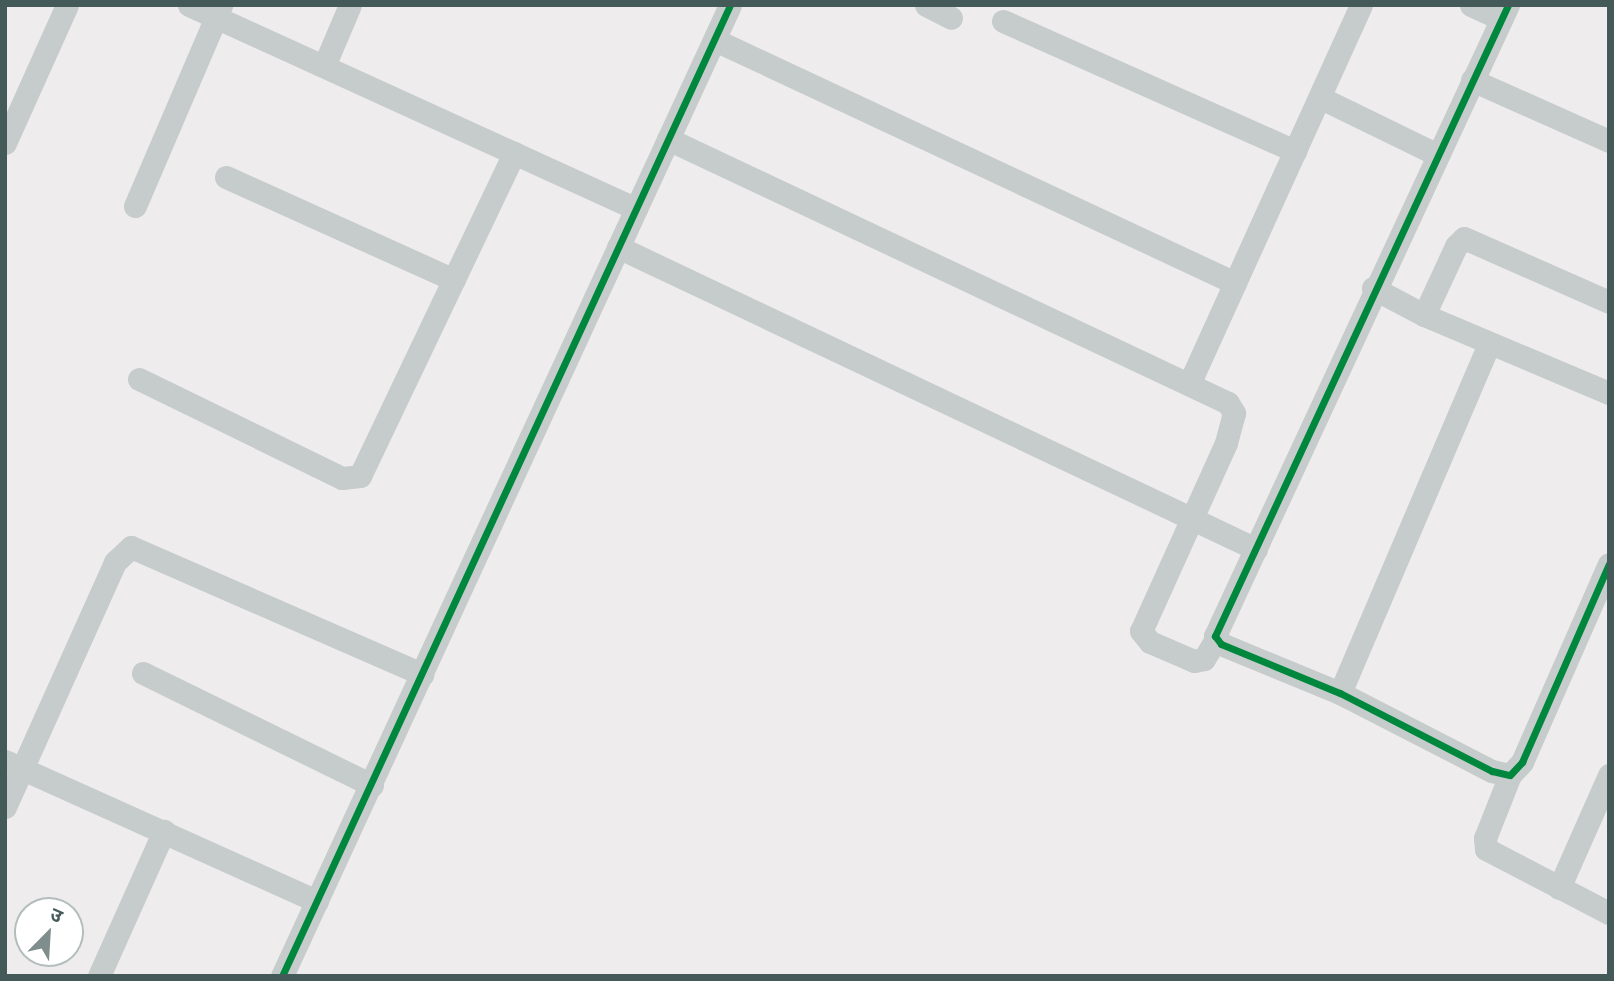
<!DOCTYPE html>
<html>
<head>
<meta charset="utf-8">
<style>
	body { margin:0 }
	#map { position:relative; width:1614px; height:981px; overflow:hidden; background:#eeeced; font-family:"Open Sans","Noto Sans Devanagari",sans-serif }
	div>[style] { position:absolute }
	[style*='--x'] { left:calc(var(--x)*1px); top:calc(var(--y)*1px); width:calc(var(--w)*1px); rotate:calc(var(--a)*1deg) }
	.street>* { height:23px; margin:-11.5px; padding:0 11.5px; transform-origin:11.5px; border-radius:11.5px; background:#c6cccb }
	.cycleway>* { height:7px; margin:-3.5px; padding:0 3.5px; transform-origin:3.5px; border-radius:3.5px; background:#00873e }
	span { translate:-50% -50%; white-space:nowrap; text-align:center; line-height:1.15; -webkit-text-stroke:5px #fff; paint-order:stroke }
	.frame { position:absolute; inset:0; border:7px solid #435a59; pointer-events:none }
	.north { position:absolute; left:14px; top:897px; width:70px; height:70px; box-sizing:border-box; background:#fff; border:2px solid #b4bdbd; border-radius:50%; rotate:24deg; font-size:19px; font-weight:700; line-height:28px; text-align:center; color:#435a59 }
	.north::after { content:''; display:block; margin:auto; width:24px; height:32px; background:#7f8d8d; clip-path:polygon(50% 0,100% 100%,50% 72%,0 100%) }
</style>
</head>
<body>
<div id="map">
	<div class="street">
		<div style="--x:189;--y:5;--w:491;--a:24.5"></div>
		<div style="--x:926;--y:5;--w:28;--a:27"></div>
		<div style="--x:1471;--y:5;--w:33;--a:25"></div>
		<div style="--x:1508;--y:5;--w:696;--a:114.91"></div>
		<div style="--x:1215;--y:636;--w:10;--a:53"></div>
		<div style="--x:1221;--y:644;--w:129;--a:22.4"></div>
		<div style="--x:1340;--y:693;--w:171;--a:27.2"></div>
		<div style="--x:1492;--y:771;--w:18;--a:13"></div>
		<div style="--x:1510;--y:775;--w:18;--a:-47"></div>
		<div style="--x:1522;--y:762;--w:216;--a:-66.3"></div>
		<div style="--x:1003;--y:21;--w:320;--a:24"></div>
		<div style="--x:715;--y:40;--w:574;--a:25.05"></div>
		<div style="--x:324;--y:66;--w:66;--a:-66.9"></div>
		<div style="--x:1472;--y:80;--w:150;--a:24"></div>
		<div style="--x:1321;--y:98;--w:130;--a:26"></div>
		<div style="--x:668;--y:139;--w:619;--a:25.24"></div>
		<div style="--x:1228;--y:403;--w:12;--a:59"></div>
		<div style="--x:1234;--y:413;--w:31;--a:105"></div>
		<div style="--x:1226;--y:443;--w:206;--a:114.3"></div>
		<div style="--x:1141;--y:631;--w:14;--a:51"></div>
		<div style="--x:1150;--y:642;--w:48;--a:23.4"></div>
		<div style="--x:1194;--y:661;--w:10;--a:-11"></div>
		<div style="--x:1204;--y:659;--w:23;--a:-59"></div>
		<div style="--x:5;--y:143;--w:151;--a:-65.8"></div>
		<div style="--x:226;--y:177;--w:250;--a:24.3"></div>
		<div style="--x:135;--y:206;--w:219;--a:-66.8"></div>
		<div style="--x:618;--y:247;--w:706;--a:25.33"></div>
		<div style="--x:1373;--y:288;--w:58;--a:27.9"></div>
		<div style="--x:1424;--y:315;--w:201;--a:22.9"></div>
		<div style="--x:1424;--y:315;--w:76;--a:-65.1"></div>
		<div style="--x:1456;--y:246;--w:11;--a:-45"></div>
		<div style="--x:1464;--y:238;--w:158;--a:23.8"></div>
		<div style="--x:139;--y:379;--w:226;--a:26"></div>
		<div style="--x:342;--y:478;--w:18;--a:-6"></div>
		<div style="--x:360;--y:476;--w:358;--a:-64.5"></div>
		<div style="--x:1190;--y:382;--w:414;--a:-65.6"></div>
		<div style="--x:143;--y:673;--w:255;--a:26.1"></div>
		<div style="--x:1340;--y:693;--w:379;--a:-66.9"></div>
		<div style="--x:5;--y:761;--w:342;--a:24.2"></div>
		<div style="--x:1510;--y:775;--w:68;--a:111.6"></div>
		<div style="--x:1485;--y:838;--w:11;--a:85"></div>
		<div style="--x:1486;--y:849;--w:139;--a:27.5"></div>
		<div style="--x:5;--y:807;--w:269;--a:-65.8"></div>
		<div style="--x:115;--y:562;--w:22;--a:-43"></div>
		<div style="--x:131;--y:547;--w:318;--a:23.6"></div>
		<div style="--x:1559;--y:888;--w:124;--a:-66.1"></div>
		<div style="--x:99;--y:976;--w:159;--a:-65.9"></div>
		<div style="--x:282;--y:976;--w:1069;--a:-65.23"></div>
	</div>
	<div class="cycleway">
		<div style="--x:1508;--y:5;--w:696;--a:114.91"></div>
		<div style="--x:1215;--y:636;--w:10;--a:53"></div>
		<div style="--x:1221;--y:644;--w:129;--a:22.4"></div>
		<div style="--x:1340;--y:693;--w:171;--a:27.2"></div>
		<div style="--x:1492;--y:771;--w:18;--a:13"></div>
		<div style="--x:1510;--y:775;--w:18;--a:-47"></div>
		<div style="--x:1522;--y:762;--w:216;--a:-66.3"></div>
		<div style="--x:282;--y:976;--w:1069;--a:-65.23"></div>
	</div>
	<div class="frame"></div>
	<div class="north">उ</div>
</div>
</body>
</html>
